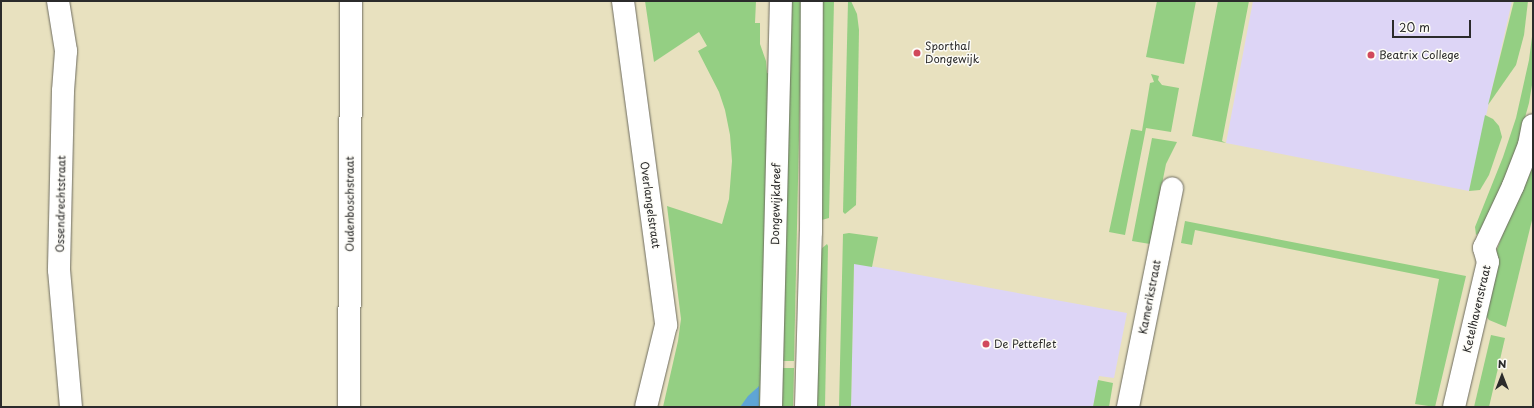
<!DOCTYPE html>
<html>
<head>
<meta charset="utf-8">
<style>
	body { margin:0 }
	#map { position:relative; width:1534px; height:408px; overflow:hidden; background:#e8e1bf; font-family:"Playpen Sans",sans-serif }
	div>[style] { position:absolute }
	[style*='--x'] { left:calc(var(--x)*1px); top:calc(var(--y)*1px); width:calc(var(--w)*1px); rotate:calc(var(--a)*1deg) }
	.built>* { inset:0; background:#ddd5f6 }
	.green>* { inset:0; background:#94cf83 }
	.water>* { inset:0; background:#5fa5d5 }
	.roads { filter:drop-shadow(0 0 1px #6d6b5f) drop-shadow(0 0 1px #6d6b5f) }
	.minor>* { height:22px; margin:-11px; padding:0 11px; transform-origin:11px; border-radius:11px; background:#fff }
	.tertiary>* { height:22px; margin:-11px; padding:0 11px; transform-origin:11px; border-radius:11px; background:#fff }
	.dots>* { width:11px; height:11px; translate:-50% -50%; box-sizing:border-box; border:2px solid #fdfcf7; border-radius:50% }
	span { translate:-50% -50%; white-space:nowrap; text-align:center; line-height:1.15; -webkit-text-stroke:3px #fdfcf7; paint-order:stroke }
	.poi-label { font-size:11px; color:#2b2b2b }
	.left { translate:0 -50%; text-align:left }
	.street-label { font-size:11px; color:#2b2b2b }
	.frame { position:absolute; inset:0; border:2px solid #2b2b2b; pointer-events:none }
	.north { position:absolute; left:1482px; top:356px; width:40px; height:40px; -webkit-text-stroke:3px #fdfcf7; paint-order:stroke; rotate:0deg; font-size:11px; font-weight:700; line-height:16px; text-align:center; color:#2b2b2b }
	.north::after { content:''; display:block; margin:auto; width:14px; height:18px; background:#2b2b2b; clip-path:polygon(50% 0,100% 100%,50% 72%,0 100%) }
	.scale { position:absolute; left:1392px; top:20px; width:79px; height:18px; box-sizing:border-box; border:2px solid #2b2b2b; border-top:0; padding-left:5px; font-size:12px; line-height:14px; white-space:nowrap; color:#2b2b2b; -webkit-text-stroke:3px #fdfcf7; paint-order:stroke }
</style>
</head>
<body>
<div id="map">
	<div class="built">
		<div style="clip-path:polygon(1253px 1px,1512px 1px,1469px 191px,1226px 143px)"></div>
		<div style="clip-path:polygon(854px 263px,1127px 313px,1114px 378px,1099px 376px,1093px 407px,851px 407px)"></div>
	</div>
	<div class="green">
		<div style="clip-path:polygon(645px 1px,756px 1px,755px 23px,760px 23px,760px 44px,766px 61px,767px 73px,771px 74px,764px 407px,759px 407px,758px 387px,740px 407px,663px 407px,678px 341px,681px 319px,667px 206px,722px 224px,729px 199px,732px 161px,730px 135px,725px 110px,719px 92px,698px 51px,707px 46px,699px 32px,654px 62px)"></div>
		<div style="clip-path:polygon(790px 1px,802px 1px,794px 361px,783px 361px)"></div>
		<div style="clip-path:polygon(820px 1px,834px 1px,829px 218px,818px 221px)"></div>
		<div style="clip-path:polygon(848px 1px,851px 1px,857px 14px,859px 30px,856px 205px,845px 214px,843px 212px)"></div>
		<div style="clip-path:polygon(1157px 1px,1196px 1px,1184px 64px,1146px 57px)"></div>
		<div style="clip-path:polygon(1218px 1px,1249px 1px,1222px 141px,1226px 143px,1192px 136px)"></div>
		<div style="clip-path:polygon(1514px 1px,1528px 1px,1524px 35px,1516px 65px,1488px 105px)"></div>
		<div style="clip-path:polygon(1533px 29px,1533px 79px,1529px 103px,1516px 150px,1484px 229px,1476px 235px,1475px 227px,1503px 157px,1516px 118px,1529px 60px)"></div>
		<div style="clip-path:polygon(1151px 74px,1159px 76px,1158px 80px,1162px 85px,1179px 88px,1171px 132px,1146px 128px,1125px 235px,1109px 232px,1131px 129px,1142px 131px,1150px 83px,1154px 82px)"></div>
		<div style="clip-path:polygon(1485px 115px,1493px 119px,1499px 126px,1502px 137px,1489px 175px,1480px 190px,1469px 191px)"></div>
		<div style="clip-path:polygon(1152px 138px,1177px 142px,1166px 164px,1150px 244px,1132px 241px)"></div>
		<div style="clip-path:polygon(1533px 155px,1533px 216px,1506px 327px,1489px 320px,1486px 316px,1496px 252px)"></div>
		<div style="clip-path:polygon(1185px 221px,1466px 276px,1435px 407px,1415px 404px,1439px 279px,1195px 230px,1192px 245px,1181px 243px)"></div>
		<div style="clip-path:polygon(849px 233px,878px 237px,872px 267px,854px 264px,851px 407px,839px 407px,843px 234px)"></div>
		<div style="clip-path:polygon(827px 244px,828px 246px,825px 407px,811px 407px,821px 249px)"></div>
		<div style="clip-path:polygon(1491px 335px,1505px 338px,1489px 407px,1474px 407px)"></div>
		<div style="clip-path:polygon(782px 368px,794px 368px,793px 407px,781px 407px)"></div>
		<div style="clip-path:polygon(1098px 380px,1113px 383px,1109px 407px,1093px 407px)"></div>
	</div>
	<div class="water">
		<div style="clip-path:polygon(759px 386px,759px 407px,740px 407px,748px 396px)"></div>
	</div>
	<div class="roads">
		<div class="minor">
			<div style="--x:58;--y:1;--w:51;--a:80.9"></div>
			<div style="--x:66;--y:51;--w:40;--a:94.3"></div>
			<div style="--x:63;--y:91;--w:179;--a:91.3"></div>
			<div style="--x:59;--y:270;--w:138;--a:85"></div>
			<div style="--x:623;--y:1;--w:327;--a:82.4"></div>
			<div style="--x:666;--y:325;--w:84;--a:103.7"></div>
			<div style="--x:349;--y:407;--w:406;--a:-89.7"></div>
			<div style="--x:1128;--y:407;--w:223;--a:-78.6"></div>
			<div style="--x:1454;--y:407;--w:149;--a:-76.8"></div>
			<div style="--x:1488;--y:262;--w:15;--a:-106"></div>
			<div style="--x:1484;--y:248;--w:68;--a:-64.9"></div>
			<div style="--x:1513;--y:186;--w:44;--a:-68.7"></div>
			<div style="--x:1529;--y:145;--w:20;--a:-79"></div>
		</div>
		<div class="tertiary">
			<div style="--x:771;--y:407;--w:406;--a:-88.6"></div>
			<div style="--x:806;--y:407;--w:175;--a:-88.4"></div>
			<div style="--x:811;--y:232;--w:231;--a:-89.8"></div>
		</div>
	</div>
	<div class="dots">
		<div style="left:917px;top:53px;background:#d1495b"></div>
		<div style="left:1371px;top:55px;background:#d1495b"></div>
		<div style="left:986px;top:344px;background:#d1495b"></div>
	</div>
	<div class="poi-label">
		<span class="left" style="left:925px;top:53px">Sporthal<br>Dongewijk</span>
		<span class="left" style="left:1379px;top:55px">Beatrix College</span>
		<span class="left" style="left:994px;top:344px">De Petteflet</span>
	</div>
	<div class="street-label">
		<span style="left:61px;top:204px;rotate:-89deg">Ossendrechtstraat</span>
		<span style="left:350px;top:204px;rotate:-90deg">Oudenboschstraat</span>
		<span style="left:776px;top:204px;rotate:-89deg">Dongewijkdreef</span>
		<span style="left:650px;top:205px;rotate:82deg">Overlangelstraat</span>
		<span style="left:1150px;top:297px;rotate:-79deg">Kamerikstraat</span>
		<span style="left:1477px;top:309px;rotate:-77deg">Ketelhavenstraat</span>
	</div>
	<div class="frame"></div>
	<div class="north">N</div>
	<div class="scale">20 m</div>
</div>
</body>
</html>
